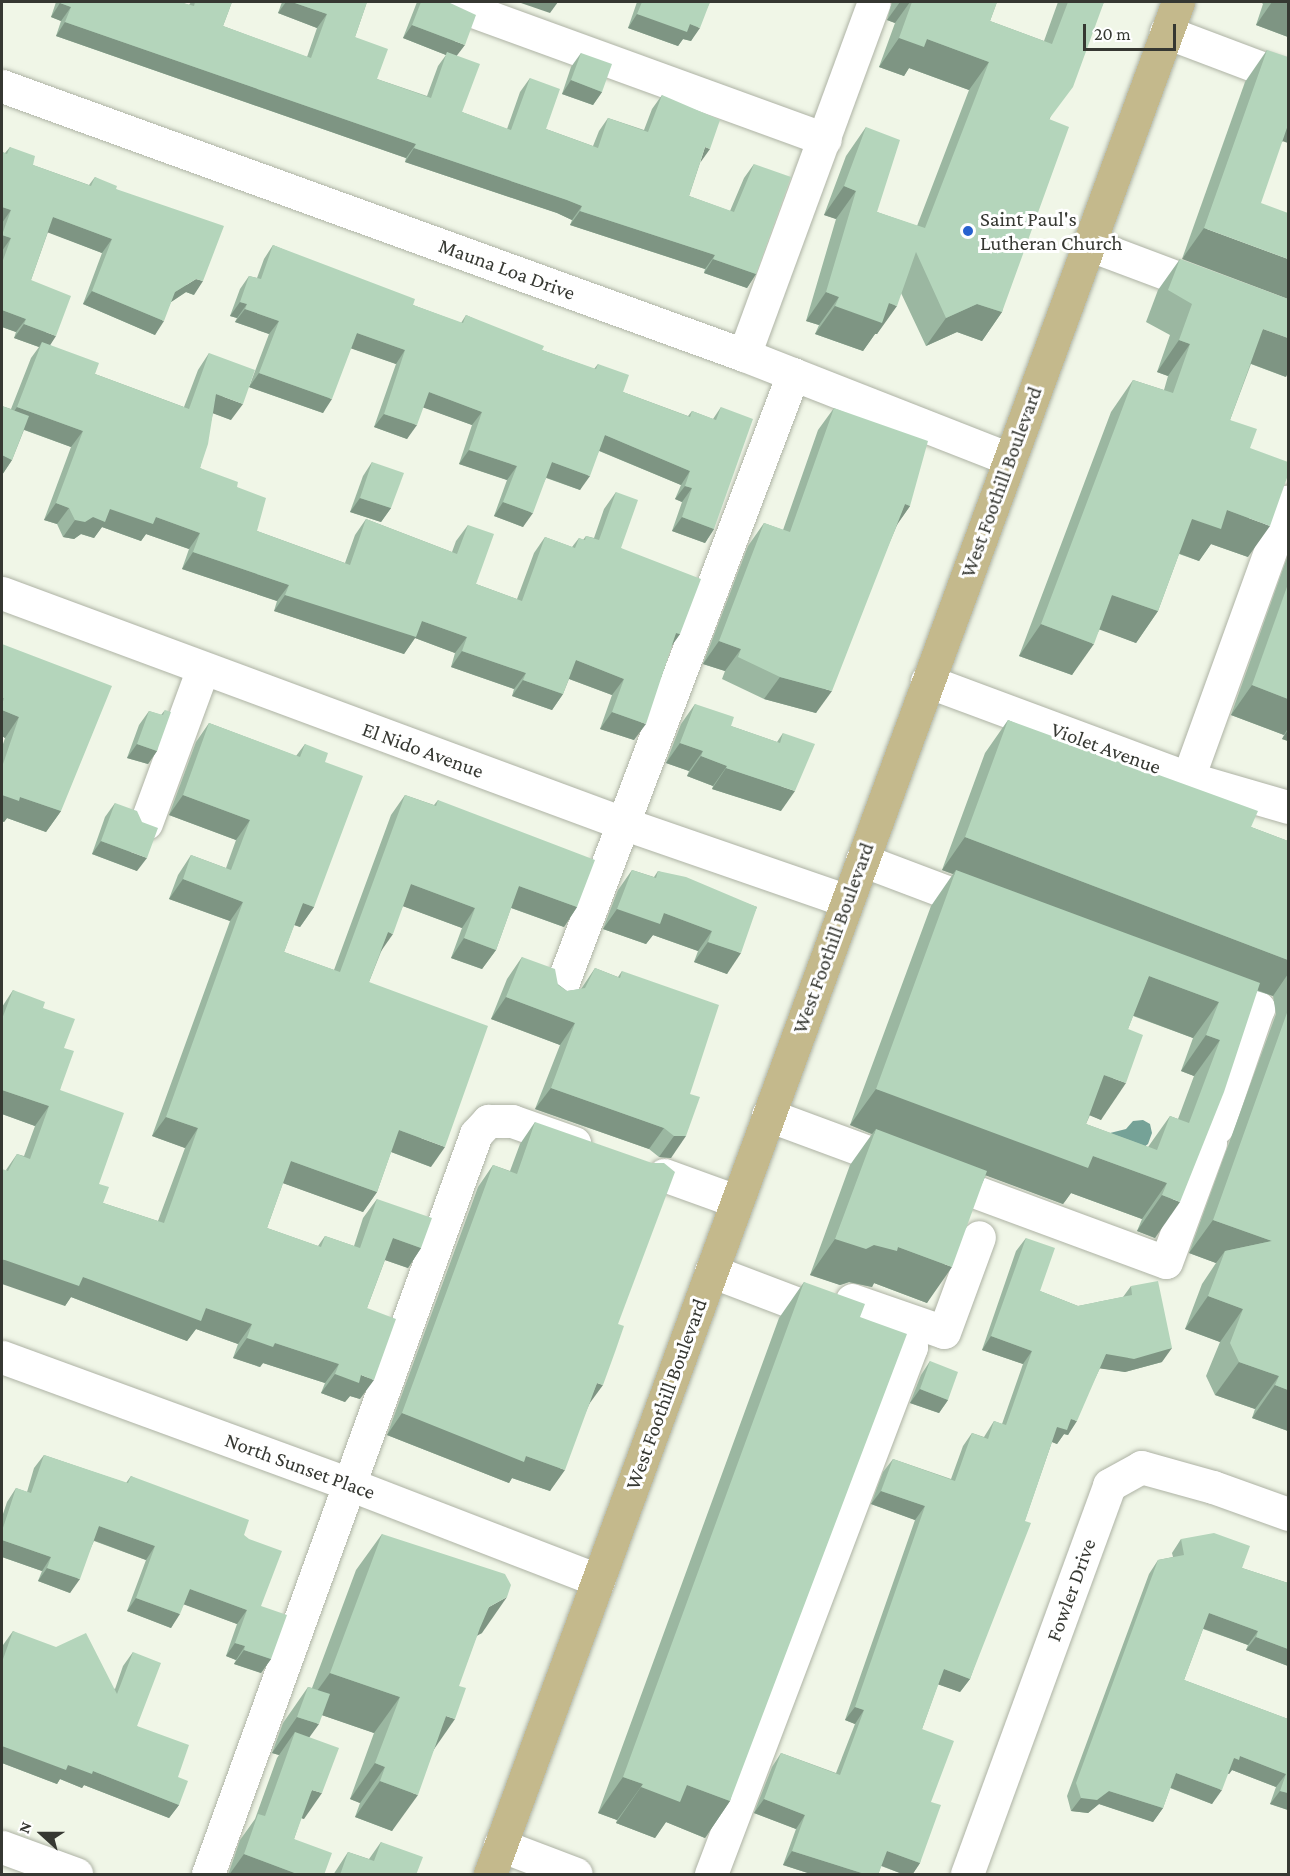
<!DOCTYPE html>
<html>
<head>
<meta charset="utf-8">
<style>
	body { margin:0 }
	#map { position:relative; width:1290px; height:1876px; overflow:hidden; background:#f0f6e7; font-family:"Crimson Pro",serif }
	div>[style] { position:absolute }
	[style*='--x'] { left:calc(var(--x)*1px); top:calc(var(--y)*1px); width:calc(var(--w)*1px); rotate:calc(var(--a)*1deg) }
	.water>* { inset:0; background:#75a297 }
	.roads { filter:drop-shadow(0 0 2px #aeb3a5) drop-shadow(0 0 2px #aeb3a5) }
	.minor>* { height:33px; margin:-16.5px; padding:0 16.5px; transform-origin:16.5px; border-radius:16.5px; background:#fff }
	.major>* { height:33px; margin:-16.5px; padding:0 16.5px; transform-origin:16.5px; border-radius:16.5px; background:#c4b98c }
	.wall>* { inset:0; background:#9bb7a1 }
	.shaded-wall>* { inset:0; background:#7e9583 }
	.building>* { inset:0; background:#b4d5bb }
	.dots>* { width:16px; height:16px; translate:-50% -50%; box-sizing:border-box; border:3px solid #fff; border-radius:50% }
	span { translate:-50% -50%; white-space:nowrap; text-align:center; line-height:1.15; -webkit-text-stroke:6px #fff; paint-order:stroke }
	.poi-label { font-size:21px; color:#363832 }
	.left { translate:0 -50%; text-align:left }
	.street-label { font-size:21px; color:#363832 }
	.frame { position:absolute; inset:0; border:3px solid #363832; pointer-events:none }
	.north { position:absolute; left:12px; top:1804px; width:60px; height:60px; -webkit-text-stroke:4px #fff; paint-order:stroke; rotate:291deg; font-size:16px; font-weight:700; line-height:24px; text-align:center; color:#363832 }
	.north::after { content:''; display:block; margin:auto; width:21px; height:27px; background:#363832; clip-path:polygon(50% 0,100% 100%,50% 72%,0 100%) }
	.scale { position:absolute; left:1083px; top:24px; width:93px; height:27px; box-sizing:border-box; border:3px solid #363832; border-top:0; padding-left:8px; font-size:18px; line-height:21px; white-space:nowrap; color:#363832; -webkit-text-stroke:4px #fff; paint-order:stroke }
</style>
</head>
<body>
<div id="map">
	<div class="water">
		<div style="clip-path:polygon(1143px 1120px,1150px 1124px,1152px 1133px,1148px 1144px,1136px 1153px,1106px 1134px,1126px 1129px,1133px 1121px)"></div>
	</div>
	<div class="roads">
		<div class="minor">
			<div style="--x:448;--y:2;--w:401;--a:20"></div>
			<div style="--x:1166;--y:32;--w:130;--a:20.7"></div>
			<div style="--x:2;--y:86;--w:789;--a:19.93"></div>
			<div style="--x:744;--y:355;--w:285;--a:21.4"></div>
			<div style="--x:1088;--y:244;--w:214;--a:20.6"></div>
			<div style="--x:744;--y:355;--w:376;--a:-69.8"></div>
			<div style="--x:2;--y:593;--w:664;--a:20.34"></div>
			<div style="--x:625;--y:824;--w:235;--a:19.1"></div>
			<div style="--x:927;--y:681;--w:278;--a:20.4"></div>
			<div style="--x:1188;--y:778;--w:104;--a:16.2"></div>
			<div style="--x:1188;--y:778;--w:294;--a:-70.1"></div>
			<div style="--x:146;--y:823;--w:165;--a:-69.8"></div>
			<div style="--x:862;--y:860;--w:130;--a:20.7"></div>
			<div style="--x:1210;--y:989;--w:52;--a:21.6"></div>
			<div style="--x:1258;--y:1008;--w:126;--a:109"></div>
			<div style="--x:558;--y:995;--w:664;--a:-69.27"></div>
			<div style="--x:768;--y:1115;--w:424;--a:20.3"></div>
			<div style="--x:1166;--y:1262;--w:127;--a:-69.7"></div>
			<div style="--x:664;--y:1175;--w:77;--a:19.9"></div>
			<div style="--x:711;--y:1271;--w:214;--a:20.8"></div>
			<div style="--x:911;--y:1347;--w:564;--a:110.78"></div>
			<div style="--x:852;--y:1300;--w:97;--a:19.2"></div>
			<div style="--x:944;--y:1332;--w:101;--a:-69.8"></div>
			<div style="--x:2;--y:1357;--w:370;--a:20.1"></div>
			<div style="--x:349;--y:1484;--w:267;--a:21.1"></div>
			<div style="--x:500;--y:1845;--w:81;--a:20.9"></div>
			<div style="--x:2;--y:1847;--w:79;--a:20"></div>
			<div style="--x:208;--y:1874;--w:787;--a:-70.09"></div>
			<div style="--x:476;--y:1134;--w:18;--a:-47"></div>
			<div style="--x:488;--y:1121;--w:24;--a:0"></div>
			<div style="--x:512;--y:1121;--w:66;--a:19.5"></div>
			<div style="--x:967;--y:1874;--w:414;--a:-69.9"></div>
			<div style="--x:1109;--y:1485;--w:37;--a:-29"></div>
			<div style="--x:1141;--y:1467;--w:75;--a:15.5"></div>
			<div style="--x:1213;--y:1487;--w:80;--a:19.8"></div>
		</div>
		<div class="major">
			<div style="--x:490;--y:1874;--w:1994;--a:-69.82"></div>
		</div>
	</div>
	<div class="wall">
		<div style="clip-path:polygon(56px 2px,180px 2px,189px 5px,191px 2px,232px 2px,223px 26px,307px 57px,317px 28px,278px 13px,282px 2px,367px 2px,355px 37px,377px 79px,427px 96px,438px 66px,446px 55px,403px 38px,417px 2px,448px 2px,457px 56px,462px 112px,507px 129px,520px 92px,530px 78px,546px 129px,593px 146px,599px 131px,608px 118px,644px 130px,652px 109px,662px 95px,700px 163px,689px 196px,730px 211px,744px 178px,754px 164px,756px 274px,747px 288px,704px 273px,705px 269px,570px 225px,572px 220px,557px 213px,405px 162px,406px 158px,56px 36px,61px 21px,51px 17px)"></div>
		<div style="clip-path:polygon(637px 2px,710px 2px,691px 41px,683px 39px,678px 46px,628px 28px)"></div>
		<div style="clip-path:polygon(892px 2px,997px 2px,990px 21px,1044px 41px,1058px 2px,1104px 2px,1049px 120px,1002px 312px,982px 341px,957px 332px,926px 346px,901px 293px,877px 334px,875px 334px,863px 351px,815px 334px,819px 325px,806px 321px,836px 219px,824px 215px,846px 156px,866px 127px,877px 212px,917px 226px,969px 90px,909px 68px,904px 76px,879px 67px,895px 23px,887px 20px)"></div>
		<div style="clip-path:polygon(1261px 2px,1288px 2px,1288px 37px,1256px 25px,1263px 4px)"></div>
		<div style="clip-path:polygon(1267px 50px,1283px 141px,1182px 259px,1245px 82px)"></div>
		<div style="clip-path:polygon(581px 53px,602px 92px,593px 105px,562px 94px,571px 67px)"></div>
		<div style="clip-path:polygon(10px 147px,33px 165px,89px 185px,95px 177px,116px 189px,194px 295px,186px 292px,171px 302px,155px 335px,83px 304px,102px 253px,48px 232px,31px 280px,50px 345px,95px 374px,184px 407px,198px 370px,209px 353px,231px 420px,213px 413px,200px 468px,237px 487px,257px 531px,345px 563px,355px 535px,366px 519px,452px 552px,456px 541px,468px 525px,476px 584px,517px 599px,534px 553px,545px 537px,572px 547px,579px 538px,583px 540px,586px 536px,594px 538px,604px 509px,616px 492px,621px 548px,680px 634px,672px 645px,634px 740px,600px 729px,612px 695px,569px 679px,563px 694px,552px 710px,512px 696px,514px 689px,451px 667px,455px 653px,415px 638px,404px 654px,274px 611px,277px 601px,182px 569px,189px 549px,146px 534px,141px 541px,102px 527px,94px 538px,81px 534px,74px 539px,63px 537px,57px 524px,44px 520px,71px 447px,24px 430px,12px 460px,2px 475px,2px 406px,11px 409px,31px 358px,39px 347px,14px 338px,16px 332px,2px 327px,2px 152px,5px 153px)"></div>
		<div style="clip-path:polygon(273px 245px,413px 305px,461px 323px,466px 315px,542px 350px,594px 369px,598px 364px,623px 392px,688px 416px,692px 411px,713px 419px,721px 407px,714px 529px,705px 543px,672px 531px,682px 502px,675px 499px,681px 485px,599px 451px,580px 490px,546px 478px,523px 527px,494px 516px,507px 480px,459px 464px,472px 425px,423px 407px,407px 439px,374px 427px,396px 364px,351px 348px,323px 413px,249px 387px,269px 334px,235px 322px,237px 318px,230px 316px,240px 289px,249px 276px,257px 278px,264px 259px)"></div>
		<div style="clip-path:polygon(1180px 259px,1286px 377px,1251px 364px,1230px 420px,1250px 448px,1248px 557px,1211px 544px,1199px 561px,1179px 554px,1158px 611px,1136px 643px,1100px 629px,1072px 675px,1019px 656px,1111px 412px,1133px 380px,1164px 390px,1168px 376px,1157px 372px,1170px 335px,1146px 322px,1158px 290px)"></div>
		<div style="clip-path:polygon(834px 408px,910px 506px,898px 523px,816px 713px,764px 699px,722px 679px,725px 671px,703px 664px,748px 546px,764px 523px,783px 530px,818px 430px)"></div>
		<div style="clip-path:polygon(372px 462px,391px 508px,381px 522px,350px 512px,363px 476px)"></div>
		<div style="clip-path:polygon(1288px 555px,1288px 741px,1282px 739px,1284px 735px,1231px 715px)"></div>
		<div style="clip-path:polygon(2px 644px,61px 811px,46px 832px,7px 818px,4px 822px,2px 821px,2px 747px,5px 738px,2px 736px)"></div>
		<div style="clip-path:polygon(695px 704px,731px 726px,777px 742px,783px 733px,781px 811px,712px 789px,713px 786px,687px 776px,689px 771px,666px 763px,681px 724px)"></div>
		<div style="clip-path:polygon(165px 710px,157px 751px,148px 764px,127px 758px,139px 725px,149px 711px,161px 715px)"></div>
		<div style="clip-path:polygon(evenodd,1008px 720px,1251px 827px,1288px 841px,1288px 1431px,1252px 1418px,1255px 1409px,1215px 1395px,1206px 1376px,1220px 1342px,1185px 1329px,1202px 1284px,1216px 1263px,1189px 1253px,1276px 1014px,1273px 996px,1257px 991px,1155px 1238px,1137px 1231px,1142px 1219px,1071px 1193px,1063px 1204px,986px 1175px,927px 1303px,874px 1283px,872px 1287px,849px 1282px,840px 1285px,810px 1275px,850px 1165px,872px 1134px,850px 1125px,931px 906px,953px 874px,942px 870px,985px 753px,1008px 720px,1133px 1016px,1193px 1038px,1181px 1071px,1194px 1076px,1178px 1119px,1170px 1116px,1148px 1147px,1086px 1124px,1090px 1115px,1101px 1120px,1128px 1029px,1133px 1016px)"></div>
		<div style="clip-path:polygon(209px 723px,296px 756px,305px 744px,325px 762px,314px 907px,300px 927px,294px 925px,284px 952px,334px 970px,391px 815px,405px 795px,434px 805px,438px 800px,577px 907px,564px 927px,511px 908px,496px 950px,482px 969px,451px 958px,462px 928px,403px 906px,381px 952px,369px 982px,431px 1167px,391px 1152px,377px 1192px,363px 1212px,283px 1183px,267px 1228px,318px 1246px,325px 1236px,354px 1246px,363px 1218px,377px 1199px,421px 1248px,408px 1268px,385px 1260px,367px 1308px,360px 1399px,350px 1396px,345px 1402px,321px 1393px,325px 1383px,263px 1363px,260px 1367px,233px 1358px,238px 1344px,196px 1329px,187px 1341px,71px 1297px,65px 1306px,6px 1170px,17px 1154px,24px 1156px,35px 1126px,2px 1114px,2px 1007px,13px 990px,43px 1008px,64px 1048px,60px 1090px,99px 1184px,103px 1203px,158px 1221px,185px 1148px,152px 1136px,230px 921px,169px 899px,178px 875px,191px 855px,226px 868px,236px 840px,169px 815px,196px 742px)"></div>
		<div style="clip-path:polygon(115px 803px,137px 871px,92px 854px,105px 817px)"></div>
		<div style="clip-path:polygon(632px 870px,654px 877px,658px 871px,757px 907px,727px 974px,694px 962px,698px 951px,653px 935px,646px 944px,603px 929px,618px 890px)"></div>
		<div style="clip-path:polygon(522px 957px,567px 991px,581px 989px,595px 968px,618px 977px,622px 971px,690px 1094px,671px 1158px,659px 1157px,649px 1149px,535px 1109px,560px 1045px,491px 1019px,507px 979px)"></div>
		<div style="clip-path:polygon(535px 1122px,618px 1324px,589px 1405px,550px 1491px,512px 1478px,509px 1483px,387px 1435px,478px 1187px,493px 1165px,510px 1171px,520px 1144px)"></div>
		<div style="clip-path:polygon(1026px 1238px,1040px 1291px,1078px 1306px,1123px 1297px,1131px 1286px,1162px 1362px,1125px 1372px,1100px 1368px,1068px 1435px,1064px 1434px,1057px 1444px,1052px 1442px,970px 1679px,960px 1692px,938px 1684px,922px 1729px,931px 1802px,920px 1863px,912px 1875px,905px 1875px,881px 1866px,878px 1875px,814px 1875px,783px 1865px,796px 1829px,754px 1813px,772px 1767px,781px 1753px,836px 1773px,855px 1724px,845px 1720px,915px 1520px,871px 1504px,883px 1472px,893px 1459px,951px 1479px,963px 1446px,972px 1433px,984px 1437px,994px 1421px,1002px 1424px,1023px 1364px,982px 1350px,1016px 1251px)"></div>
		<div style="clip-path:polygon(804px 1282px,860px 1317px,730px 1801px,705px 1838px,666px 1822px,655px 1838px,616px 1823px,617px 1820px,598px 1813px,779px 1318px)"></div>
		<div style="clip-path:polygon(930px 1361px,948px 1400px,939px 1413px,910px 1403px,921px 1375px)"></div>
		<div style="clip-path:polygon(44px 1455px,126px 1483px,131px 1476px,244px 1535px,261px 1606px,271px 1659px,261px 1673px,234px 1664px,236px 1660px,226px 1656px,237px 1624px,184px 1604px,171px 1628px,127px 1611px,146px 1560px,94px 1541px,70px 1593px,38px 1581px,42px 1571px,2px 1557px,2px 1517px,7px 1502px,16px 1488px,27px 1492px,34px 1468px)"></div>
		<div style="clip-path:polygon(382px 1534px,482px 1633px,477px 1635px,434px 1749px,392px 1831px,355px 1817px,360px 1803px,350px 1799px,374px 1733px,322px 1715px,309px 1737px,304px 1819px,301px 1818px,294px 1839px,324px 1875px,228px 1875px,240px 1840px,255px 1819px,277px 1758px,279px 1755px,272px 1753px,283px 1723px,308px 1687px,312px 1688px,356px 1570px)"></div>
		<div style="clip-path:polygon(1181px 1539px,1242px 1568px,1288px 1583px,1288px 1666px,1246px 1650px,1248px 1645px,1203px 1629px,1184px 1680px,1288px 1719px,1288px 1810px,1270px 1804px,1276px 1787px,1232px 1770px,1229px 1774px,1228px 1773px,1212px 1804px,1170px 1788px,1163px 1808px,1153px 1822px,1099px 1804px,1088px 1813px,1071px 1811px,1067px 1796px,1149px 1574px,1158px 1560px,1173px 1557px,1172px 1553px)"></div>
		<div style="clip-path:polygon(13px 1631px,115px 1689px,123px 1666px,133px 1652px,137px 1726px,178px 1777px,179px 1805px,169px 1818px,84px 1785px,82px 1788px,60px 1779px,57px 1784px,2px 1763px,2px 1650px,3px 1645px)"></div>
		<div style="clip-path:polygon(381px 1842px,416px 1875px,333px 1875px,348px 1852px,369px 1859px)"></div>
	</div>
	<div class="shaded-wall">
		<div style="clip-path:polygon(286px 2px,292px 2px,327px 14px,317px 28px,278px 13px)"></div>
		<div style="clip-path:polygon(518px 2px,558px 2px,550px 13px)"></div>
		<div style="clip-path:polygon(900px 2px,910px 2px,895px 23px,887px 20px)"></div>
		<div style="clip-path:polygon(1272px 2px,1288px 2px,1288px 37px,1256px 25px)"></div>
		<div style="clip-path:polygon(60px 3px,71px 7px,61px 21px,51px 17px)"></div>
		<div style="clip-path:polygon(637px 14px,690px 24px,700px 28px,691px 41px,683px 39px,678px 46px,628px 28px)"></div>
		<div style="clip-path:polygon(65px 22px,416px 144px,406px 158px,56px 36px)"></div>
		<div style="clip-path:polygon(412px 25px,465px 45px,455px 58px,447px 52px,446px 55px,403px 38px)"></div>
		<div style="clip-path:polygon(899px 38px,927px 39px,989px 62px,969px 90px,909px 68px,904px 76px,879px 67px)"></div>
		<div style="clip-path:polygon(571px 80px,602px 92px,593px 105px,562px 94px)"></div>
		<div style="clip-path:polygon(1288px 116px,1288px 143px,1273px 138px)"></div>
		<div style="clip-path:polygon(705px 147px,710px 149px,700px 163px)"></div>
		<div style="clip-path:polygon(414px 148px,567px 200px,582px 206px,572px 220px,557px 213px,405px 162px)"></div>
		<div style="clip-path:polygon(844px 186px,856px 191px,836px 219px,824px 215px)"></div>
		<div style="clip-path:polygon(2px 207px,11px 210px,2px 223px)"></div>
		<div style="clip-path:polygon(580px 211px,715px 255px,705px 269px,570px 225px)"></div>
		<div style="clip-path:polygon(53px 217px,112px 239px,102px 253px,44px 231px)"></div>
		<div style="clip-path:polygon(1204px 228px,1288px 259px,1288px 299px,1182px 259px)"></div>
		<div style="clip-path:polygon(2px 235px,11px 238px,2px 251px)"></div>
		<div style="clip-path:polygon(713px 259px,756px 274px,747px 288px,704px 273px)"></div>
		<div style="clip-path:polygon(196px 279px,203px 281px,194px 295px,186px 292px,165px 306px,175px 292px)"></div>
		<div style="clip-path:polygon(92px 291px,164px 321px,155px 335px,83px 304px)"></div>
		<div style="clip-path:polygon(826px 292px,839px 297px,819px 325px,806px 321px)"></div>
		<div style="clip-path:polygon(240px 302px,247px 304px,237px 318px,230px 316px)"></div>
		<div style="clip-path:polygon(889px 303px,897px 306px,877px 334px,875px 334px,863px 351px,815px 334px,835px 306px)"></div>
		<div style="clip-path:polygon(977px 304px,1002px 312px,982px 341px,957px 332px,926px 346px,946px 318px)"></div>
		<div style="clip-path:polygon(245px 309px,279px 321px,269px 334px,235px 322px)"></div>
		<div style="clip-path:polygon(2px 310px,26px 319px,16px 332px,2px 327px)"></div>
		<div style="clip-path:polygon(24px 324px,56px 336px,47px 350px,42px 342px,39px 347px,14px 338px)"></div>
		<div style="clip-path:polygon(1263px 329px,1288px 338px,1288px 373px,1286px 377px,1241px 360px)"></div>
		<div style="clip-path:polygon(357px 333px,405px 350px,396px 364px,347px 347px)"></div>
		<div style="clip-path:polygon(1179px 340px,1190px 344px,1168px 376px,1157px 372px)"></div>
		<div style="clip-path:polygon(259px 373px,332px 399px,323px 413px,249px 387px)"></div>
		<div style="clip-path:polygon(429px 392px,482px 412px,472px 425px,419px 406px)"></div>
		<div style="clip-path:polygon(216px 394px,243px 404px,231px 420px,204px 410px)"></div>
		<div style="clip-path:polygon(17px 407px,83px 431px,71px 447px,6px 423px)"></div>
		<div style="clip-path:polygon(384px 414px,417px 425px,407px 439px,374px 427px)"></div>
		<div style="clip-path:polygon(605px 435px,690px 471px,681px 485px,595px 449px)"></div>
		<div style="clip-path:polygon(469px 450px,517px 466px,507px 480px,459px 464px)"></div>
		<div style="clip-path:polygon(2px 455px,12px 460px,2px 475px)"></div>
		<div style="clip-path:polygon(552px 462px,590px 476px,580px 490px,542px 476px)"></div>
		<div style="clip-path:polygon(685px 486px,692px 488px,682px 502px,675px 499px)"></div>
		<div style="clip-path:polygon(360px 498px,391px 508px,381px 522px,350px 512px)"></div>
		<div style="clip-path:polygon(503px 502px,533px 513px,523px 527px,494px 516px)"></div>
		<div style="clip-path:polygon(56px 503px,69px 508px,57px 524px,44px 520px)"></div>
		<div style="clip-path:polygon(905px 504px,910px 506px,894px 529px)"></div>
		<div style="clip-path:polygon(110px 509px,156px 517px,200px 533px,189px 549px,146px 534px,141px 541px,102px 527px,94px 538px,81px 534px,74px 539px,63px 537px,75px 520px,93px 517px)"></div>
		<div style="clip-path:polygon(1227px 510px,1270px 526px,1248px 557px,1211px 544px,1199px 561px,1170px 550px,1192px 519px)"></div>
		<div style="clip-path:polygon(682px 517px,714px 529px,705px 543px,672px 531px)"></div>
		<div style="clip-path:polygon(193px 552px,289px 585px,277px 601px,182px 569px)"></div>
		<div style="clip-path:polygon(285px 595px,422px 621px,467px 637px,455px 653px,415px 638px,404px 654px,274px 611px)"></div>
		<div style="clip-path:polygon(1112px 595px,1158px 611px,1136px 643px,1090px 626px)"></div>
		<div style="clip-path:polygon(1041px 624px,1094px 644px,1072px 675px,1019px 656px)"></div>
		<div style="clip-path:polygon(676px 633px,680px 634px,668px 651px)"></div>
		<div style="clip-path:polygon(719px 641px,741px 649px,725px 671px,703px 664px)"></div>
		<div style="clip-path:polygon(462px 651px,526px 673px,514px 689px,451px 667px)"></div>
		<div style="clip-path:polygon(576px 660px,624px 679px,612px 695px,564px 677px)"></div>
		<div style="clip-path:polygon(780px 677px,832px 691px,816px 713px,764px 699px)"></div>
		<div style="clip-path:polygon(523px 680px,563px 694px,552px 710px,512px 696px)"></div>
		<div style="clip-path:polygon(1252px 685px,1288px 699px,1288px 728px,1284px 735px,1231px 715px)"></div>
		<div style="clip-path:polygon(2px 710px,19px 717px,5px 738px,2px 736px)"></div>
		<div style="clip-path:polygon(612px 712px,646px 724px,634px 740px,600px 729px)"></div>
		<div style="clip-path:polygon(1288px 730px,1288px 741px,1282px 739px)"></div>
		<div style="clip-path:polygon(680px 743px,703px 751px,689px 771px,666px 763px)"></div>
		<div style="clip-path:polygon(137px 744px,157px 751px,148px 764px,127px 758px)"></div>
		<div style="clip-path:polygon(701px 756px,727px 766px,713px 786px,687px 776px)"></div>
		<div style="clip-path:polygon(726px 768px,795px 791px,781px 811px,712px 789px)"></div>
		<div style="clip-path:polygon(2px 795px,20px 797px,61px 811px,46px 832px,7px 818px,4px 822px,2px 821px)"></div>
		<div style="clip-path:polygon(183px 795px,250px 820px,236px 840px,169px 815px)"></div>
		<div style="clip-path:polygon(965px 837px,1288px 960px,1288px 974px,1273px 996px,954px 875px,956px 870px,953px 874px,942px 870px)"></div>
		<div style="clip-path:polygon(101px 841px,147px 858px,137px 871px,92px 854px)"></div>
		<div style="clip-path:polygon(183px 879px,243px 902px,230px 921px,169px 899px)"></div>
		<div style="clip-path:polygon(411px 884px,475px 908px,462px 928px,397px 904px)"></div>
		<div style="clip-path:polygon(519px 886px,577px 907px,564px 927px,506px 906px)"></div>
		<div style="clip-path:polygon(303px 903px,314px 907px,300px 927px,289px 923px)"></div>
		<div style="clip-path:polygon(617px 909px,664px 913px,712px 931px,698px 951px,653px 935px,646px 944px,603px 929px)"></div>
		<div style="clip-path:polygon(388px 932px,393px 934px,379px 954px)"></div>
		<div style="clip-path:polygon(464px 938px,496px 950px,482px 969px,451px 958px)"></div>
		<div style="clip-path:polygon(708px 942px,741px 953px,727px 974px,694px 962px)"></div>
		<div style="clip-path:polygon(1149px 976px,1219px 1002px,1193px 1038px,1124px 1012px)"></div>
		<div style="clip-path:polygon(506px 997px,575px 1023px,560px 1045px,491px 1019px)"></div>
		<div style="clip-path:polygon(1206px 1035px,1220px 1040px,1194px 1076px,1181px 1071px)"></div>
		<div style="clip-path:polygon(1104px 1075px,1126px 1083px,1101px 1120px,1079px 1111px)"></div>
		<div style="clip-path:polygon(551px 1088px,664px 1128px,649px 1149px,535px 1109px)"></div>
		<div style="clip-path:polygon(876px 1089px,1093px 1156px,1167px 1183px,1142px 1219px,1071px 1193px,1063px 1204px,874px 1134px,876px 1129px,872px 1134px,850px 1125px)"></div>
		<div style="clip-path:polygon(2px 1090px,49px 1106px,35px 1126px,2px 1114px)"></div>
		<div style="clip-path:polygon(166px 1117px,198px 1128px,185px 1148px,152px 1136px)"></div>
		<div style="clip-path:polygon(399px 1130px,445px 1147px,431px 1167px,386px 1150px)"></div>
		<div style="clip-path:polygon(674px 1136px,686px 1136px,671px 1158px,659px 1157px)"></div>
		<div style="clip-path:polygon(291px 1161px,377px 1192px,363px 1212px,277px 1181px)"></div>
		<div style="clip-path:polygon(1162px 1195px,1180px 1202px,1155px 1238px,1137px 1231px)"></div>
		<div style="clip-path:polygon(1213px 1220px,1272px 1241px,1225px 1251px,1216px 1263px,1189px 1253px)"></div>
		<div style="clip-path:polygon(393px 1238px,421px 1248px,408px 1268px,379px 1258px)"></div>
		<div style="clip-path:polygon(835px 1239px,874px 1245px,898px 1247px,952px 1267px,927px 1303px,874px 1283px,872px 1287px,849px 1282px,840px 1285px,810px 1275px)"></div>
		<div style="clip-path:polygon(2px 1259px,83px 1277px,206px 1308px,252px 1324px,238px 1344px,196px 1329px,187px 1341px,71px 1297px,65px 1306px,2px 1284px)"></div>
		<div style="clip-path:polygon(1208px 1296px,1243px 1309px,1220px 1342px,1185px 1329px)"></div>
		<div style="clip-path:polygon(991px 1336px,1032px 1351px,1023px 1364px,982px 1350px)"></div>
		<div style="clip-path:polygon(247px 1338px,275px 1343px,339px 1364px,325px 1383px,263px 1363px,260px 1367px,233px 1358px)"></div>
		<div style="clip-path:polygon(1172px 1348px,1162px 1362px,1125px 1372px,1097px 1368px,1106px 1354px)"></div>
		<div style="clip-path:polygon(1239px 1362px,1279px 1376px,1255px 1409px,1215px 1395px)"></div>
		<div style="clip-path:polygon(335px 1374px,361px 1375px,374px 1380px,360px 1399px,350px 1396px,345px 1402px,321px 1393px)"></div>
		<div style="clip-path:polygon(597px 1383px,603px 1385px,587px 1407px)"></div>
		<div style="clip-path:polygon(1275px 1385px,1288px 1390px,1288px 1431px,1252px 1418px)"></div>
		<div style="clip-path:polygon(920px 1389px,948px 1400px,939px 1413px,910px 1403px)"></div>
		<div style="clip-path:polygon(402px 1413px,526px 1456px,565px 1470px,550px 1491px,512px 1478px,509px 1483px,387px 1435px)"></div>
		<div style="clip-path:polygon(1071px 1419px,1077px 1421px,1068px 1435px,1064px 1434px,1057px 1444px,1047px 1440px,1057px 1427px)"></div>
		<div style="clip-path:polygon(881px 1491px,925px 1506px,915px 1520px,871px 1504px)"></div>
		<div style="clip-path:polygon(99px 1526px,155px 1546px,146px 1560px,90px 1539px)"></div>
		<div style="clip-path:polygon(2px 1540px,51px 1557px,42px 1571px,2px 1557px)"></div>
		<div style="clip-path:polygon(47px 1568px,80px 1579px,70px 1593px,38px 1581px)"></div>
		<div style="clip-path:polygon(190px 1589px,247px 1610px,237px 1624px,180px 1603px)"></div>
		<div style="clip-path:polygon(507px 1597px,482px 1633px,464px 1643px,489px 1607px)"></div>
		<div style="clip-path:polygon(136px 1598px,180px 1614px,171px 1628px,127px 1611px)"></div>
		<div style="clip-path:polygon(1209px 1613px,1258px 1631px,1248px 1645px,1199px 1627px)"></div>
		<div style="clip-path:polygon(1256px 1637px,1288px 1649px,1288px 1666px,1246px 1650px)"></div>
		<div style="clip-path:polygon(235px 1643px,245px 1646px,236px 1660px,226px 1656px)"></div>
		<div style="clip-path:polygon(244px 1650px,271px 1659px,261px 1673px,234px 1664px)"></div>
		<div style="clip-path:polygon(944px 1669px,970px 1679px,960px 1692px,934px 1683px)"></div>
		<div style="clip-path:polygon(330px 1673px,400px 1697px,374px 1733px,304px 1709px)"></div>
		<div style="clip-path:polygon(855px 1707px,864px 1710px,855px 1724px,845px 1720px)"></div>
		<div style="clip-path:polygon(446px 1716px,455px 1719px,430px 1755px)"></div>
		<div style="clip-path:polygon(297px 1717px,319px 1724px,293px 1760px,295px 1732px,279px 1755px,272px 1753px)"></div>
		<div style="clip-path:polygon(2px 1746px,68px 1765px,93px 1771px,179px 1805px,169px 1818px,84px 1785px,82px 1788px,60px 1779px,57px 1784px,2px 1763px)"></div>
		<div style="clip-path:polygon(1240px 1756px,1286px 1774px,1276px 1787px,1232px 1770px,1229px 1774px,1224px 1772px,1234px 1758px)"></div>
		<div style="clip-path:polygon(375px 1763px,385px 1767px,360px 1803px,350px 1799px)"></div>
		<div style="clip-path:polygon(1176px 1773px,1222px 1790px,1212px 1804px,1166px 1786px)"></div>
		<div style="clip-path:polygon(623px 1777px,643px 1784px,617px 1820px,598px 1813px)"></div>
		<div style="clip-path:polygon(380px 1781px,418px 1795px,392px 1831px,355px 1817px)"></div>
		<div style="clip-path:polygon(687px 1785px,730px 1801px,705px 1838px,666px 1822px,655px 1838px,616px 1823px,641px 1787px)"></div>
		<div style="clip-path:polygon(312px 1790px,322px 1793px,304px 1819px,294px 1815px)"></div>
		<div style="clip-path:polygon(1109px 1791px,1163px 1808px,1153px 1822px,1099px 1804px,1088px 1813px,1071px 1811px,1081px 1798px)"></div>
		<div style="clip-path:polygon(1280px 1791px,1288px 1793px,1288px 1810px,1270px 1804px)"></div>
		<div style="clip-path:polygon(764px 1799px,805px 1815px,796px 1829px,754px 1813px)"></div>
		<div style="clip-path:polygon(792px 1851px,868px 1875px,814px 1875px,783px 1865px)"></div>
		<div style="clip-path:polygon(887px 1851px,920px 1863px,912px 1875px,905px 1875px,877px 1864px)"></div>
		<div style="clip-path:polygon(244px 1854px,300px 1875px,229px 1875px)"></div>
	</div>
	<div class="building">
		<div style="clip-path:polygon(61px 2px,180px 2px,194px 6px,195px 2px,232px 2px,223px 26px,311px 58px,327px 14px,292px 2px,367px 2px,355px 37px,388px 49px,377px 79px,431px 98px,447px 52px,480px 64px,462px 112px,511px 130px,530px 78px,560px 89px,546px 129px,598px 148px,608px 118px,648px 132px,662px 95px,720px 120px,710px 149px,705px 147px,689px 196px,734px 212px,754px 164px,791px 177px,756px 274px,713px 259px,715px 255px,580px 211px,582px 206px,567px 200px,414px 148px,416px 144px,65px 22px,71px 7px,60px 3px)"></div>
		<div style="clip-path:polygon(421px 2px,448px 2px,476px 15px,465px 45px,412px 25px)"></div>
		<div style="clip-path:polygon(642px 2px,710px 2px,700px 28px,690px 24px,687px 32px,637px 14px)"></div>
		<div style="clip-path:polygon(912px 2px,997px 2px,990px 21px,1052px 44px,1068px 2px,1104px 2px,1073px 87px,1049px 119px,1069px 127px,1002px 312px,977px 304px,946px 318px,916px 252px,897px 306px,889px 303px,882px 323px,835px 306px,839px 297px,826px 292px,856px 191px,844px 186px,866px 127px,900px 140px,877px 212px,925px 228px,989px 62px,927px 39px,924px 47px,899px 38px)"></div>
		<div style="clip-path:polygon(1267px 50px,1288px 57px,1288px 125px,1261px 203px,1288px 213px,1288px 259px,1204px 228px)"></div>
		<div style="clip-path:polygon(581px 53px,612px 64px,602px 92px,571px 80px)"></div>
		<div style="clip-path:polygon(10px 147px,35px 156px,33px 165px,91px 186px,95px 177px,117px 186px,116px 189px,224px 226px,203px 281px,196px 279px,175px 292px,164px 321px,92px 291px,112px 239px,53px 217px,31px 280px,71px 296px,56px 336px,24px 324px,26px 319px,2px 310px,2px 263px,11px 238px,2px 235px,11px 210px,2px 207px,2px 152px,7px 154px)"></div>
		<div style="clip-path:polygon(273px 245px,415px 299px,413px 305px,463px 323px,466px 315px,544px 346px,542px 350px,596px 369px,598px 364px,629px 375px,623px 392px,690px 417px,692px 411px,716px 420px,721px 407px,753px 419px,714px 529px,682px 517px,692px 488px,685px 486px,690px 471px,605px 435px,590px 476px,552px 462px,533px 513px,503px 502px,517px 466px,469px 450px,482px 412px,429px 392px,417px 425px,384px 414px,405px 350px,357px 333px,332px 399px,259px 373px,279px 321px,245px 309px,247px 304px,240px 302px,249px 276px,261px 279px)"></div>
		<div style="clip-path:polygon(1180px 259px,1288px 299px,1288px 338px,1263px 329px,1230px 420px,1257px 429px,1250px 448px,1288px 462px,1288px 475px,1270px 526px,1227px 510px,1221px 529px,1192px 519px,1158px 611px,1112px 595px,1094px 644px,1041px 624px,1133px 380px,1173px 393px,1190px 344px,1179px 340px,1192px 304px,1168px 290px)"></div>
		<div style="clip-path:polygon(42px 342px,99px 363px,95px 374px,189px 409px,209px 353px,255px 370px,243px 404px,216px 394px,208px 444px,200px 468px,238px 482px,237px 487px,266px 498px,257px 531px,350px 565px,366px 519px,457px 554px,468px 525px,494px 534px,476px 584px,522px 601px,545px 537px,575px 548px,579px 538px,585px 540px,586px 536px,599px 540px,616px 492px,638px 500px,621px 548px,701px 579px,680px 634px,676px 633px,646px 724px,612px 712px,624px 679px,576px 660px,563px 694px,523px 680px,526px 673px,462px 651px,467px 637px,422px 621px,416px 637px,285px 595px,289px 585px,193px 552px,200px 533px,156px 517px,153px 524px,110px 509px,105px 522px,93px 517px,85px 522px,75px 520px,69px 508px,56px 503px,83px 431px,17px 407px)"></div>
		<div style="clip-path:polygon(2px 406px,29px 416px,12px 460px,2px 455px)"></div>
		<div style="clip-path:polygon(834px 408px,928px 441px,910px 506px,905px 504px,832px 691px,780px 677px,738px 657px,741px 649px,719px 641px,764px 523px,790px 532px)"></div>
		<div style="clip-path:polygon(372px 462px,404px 473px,391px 508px,360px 498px)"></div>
		<div style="clip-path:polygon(1288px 584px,1288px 699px,1252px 685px)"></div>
		<div style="clip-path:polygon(2px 644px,112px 686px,61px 811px,20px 797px,19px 801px,2px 795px,2px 763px,3px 764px,19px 717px,2px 710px,2px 705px,4px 698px,2px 698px)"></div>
		<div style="clip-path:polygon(695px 704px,734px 717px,731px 726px,780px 743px,783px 733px,815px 744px,795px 791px,726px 768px,727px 766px,701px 756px,703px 751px,680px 743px)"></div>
		<div style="clip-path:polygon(165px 710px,171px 712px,157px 751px,137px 744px,149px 711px,163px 715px)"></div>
		<div style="clip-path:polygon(1008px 720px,1258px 811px,1251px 827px,1288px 841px,1288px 960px,965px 837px)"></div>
		<div style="clip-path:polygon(209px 723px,300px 757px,305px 744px,328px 753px,325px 762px,363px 776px,314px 907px,303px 903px,284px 952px,340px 972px,405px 795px,436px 806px,438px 800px,595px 860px,577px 907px,519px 886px,496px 950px,464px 938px,475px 908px,411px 884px,393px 934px,388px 932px,369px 982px,488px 1026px,445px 1147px,399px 1130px,377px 1192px,291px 1161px,267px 1228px,321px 1247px,325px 1236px,360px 1248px,377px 1199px,432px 1218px,421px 1248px,393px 1238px,367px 1308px,396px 1319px,374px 1380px,361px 1375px,359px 1383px,335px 1374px,339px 1364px,275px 1343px,273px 1347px,247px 1338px,252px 1324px,206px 1308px,201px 1321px,83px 1277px,79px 1286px,2px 1259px,2px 1169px,8px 1171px,17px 1154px,30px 1159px,49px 1106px,2px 1090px,2px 1019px,13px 990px,45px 1002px,43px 1008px,75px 1019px,64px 1048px,74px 1051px,60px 1090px,124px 1113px,99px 1184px,109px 1187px,103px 1203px,164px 1223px,198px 1128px,166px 1117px,243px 902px,183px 879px,191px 855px,231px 870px,250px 820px,183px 795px)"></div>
		<div style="clip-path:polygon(115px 803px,137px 811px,142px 822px,158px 828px,147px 858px,101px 841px)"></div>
		<div style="clip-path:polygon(632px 870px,656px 878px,658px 871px,686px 877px,757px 907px,741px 953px,708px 942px,712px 931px,664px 913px,660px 924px,617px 909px)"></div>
		<div style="clip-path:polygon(evenodd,956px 870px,1260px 983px,1224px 1092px,1180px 1202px,1162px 1195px,1167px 1183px,1093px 1156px,1088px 1168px,876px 1089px,956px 870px,1149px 976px,1219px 1002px,1206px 1035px,1220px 1040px,1189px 1123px,1170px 1116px,1157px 1150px,1086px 1124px,1104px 1075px,1126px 1083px,1143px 1035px,1128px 1029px,1149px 976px)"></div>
		<div style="clip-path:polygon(522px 957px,555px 969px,558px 985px,567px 991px,585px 988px,595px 968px,620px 978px,622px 971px,719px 1005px,690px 1094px,700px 1097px,686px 1136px,674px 1136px,664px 1128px,551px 1088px,575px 1023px,506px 997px)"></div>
		<div style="clip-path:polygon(1288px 1010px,1288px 1390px,1275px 1385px,1279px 1376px,1239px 1362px,1230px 1343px,1243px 1309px,1208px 1296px,1225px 1251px,1272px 1241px,1213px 1220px)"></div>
		<div style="clip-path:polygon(535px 1122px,652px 1163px,664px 1163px,675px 1172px,618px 1324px,624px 1326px,615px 1352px,603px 1385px,597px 1383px,565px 1470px,526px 1456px,524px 1462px,402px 1413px,493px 1165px,517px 1174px)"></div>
		<div style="clip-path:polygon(876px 1129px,987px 1171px,952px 1267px,898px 1247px,897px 1251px,874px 1245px,866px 1249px,835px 1239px)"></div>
		<div style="clip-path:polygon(1026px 1238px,1055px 1248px,1040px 1291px,1078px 1306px,1132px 1295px,1131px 1286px,1158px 1281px,1172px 1348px,1134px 1359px,1106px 1354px,1077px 1421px,1071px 1419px,1067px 1430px,1057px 1427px,1025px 1521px,1031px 1523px,970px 1679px,944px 1669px,922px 1729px,954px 1741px,931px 1802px,941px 1805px,920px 1863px,887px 1851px,878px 1875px,868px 1875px,792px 1851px,805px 1815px,764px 1799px,781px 1753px,840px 1775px,864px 1710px,855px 1707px,925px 1506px,881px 1491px,893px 1459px,955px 1481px,972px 1433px,988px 1439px,994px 1421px,1006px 1425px,1032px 1351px,991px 1336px)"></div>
		<div style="clip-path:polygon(804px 1282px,865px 1304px,860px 1317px,907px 1334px,730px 1801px,687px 1785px,680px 1802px,641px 1787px,643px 1784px,623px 1777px)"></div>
		<div style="clip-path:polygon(930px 1361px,958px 1372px,948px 1400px,920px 1389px)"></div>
		<div style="clip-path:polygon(44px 1455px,128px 1483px,131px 1476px,249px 1520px,244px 1535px,249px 1539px,282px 1551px,261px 1606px,287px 1615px,271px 1659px,244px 1650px,245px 1646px,235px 1643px,247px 1610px,190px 1589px,180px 1614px,136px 1598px,155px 1546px,99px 1526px,80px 1579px,47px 1568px,51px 1557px,2px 1540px,2px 1531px,16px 1488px,31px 1493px)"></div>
		<div style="clip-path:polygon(1214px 1533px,1250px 1546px,1242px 1568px,1288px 1583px,1288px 1649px,1256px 1637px,1258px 1631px,1209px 1613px,1184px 1680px,1288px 1719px,1288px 1793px,1280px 1791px,1286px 1774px,1240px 1756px,1239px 1760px,1234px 1758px,1222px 1790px,1176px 1773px,1163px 1808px,1109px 1791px,1097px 1800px,1081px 1798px,1076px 1783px,1158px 1560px,1184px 1555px,1181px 1539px)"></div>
		<div style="clip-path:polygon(382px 1534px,505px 1574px,511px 1585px,507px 1597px,489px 1607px,480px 1628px,459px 1686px,466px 1688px,455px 1719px,446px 1716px,418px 1795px,380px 1781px,385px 1767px,375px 1763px,400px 1697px,330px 1673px)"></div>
		<div style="clip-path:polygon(13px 1631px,56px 1647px,86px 1633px,117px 1694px,133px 1652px,161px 1663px,137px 1726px,189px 1745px,178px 1777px,188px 1781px,179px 1805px,93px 1771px,92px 1774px,68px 1765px,66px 1770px,2px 1746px,2px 1662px)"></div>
		<div style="clip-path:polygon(308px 1687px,330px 1694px,319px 1724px,297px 1717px)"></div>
		<div style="clip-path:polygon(295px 1732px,339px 1748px,322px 1793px,312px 1790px,294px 1839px,332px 1853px,324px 1875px,300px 1875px,244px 1854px,258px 1814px,265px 1816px)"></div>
		<div style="clip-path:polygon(381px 1842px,423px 1857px,416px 1875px,340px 1875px,348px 1852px,374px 1861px)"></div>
	</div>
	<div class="dots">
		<div style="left:968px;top:231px;background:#2762cf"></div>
	</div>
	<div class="poi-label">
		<span class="left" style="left:980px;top:231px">Saint Paul's<br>Lutheran Church</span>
	</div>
	<div class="street-label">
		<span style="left:507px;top:269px;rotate:20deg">Mauna Loa Drive</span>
		<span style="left:1001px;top:482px;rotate:-70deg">West Foothill Boulevard</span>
		<span style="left:1106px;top:748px;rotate:20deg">Violet Avenue</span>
		<span style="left:423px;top:750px;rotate:20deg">El Nido Avenue</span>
		<span style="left:833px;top:938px;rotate:-70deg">West Foothill Boulevard</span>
		<span style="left:666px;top:1394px;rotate:-70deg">West Foothill Boulevard</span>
		<span style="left:300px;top:1466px;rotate:20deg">North Sunset Place</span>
		<span style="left:1071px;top:1590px;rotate:-70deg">Fowler Drive</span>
	</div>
	<div class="frame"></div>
	<div class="north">N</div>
	<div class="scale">20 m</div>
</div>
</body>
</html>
